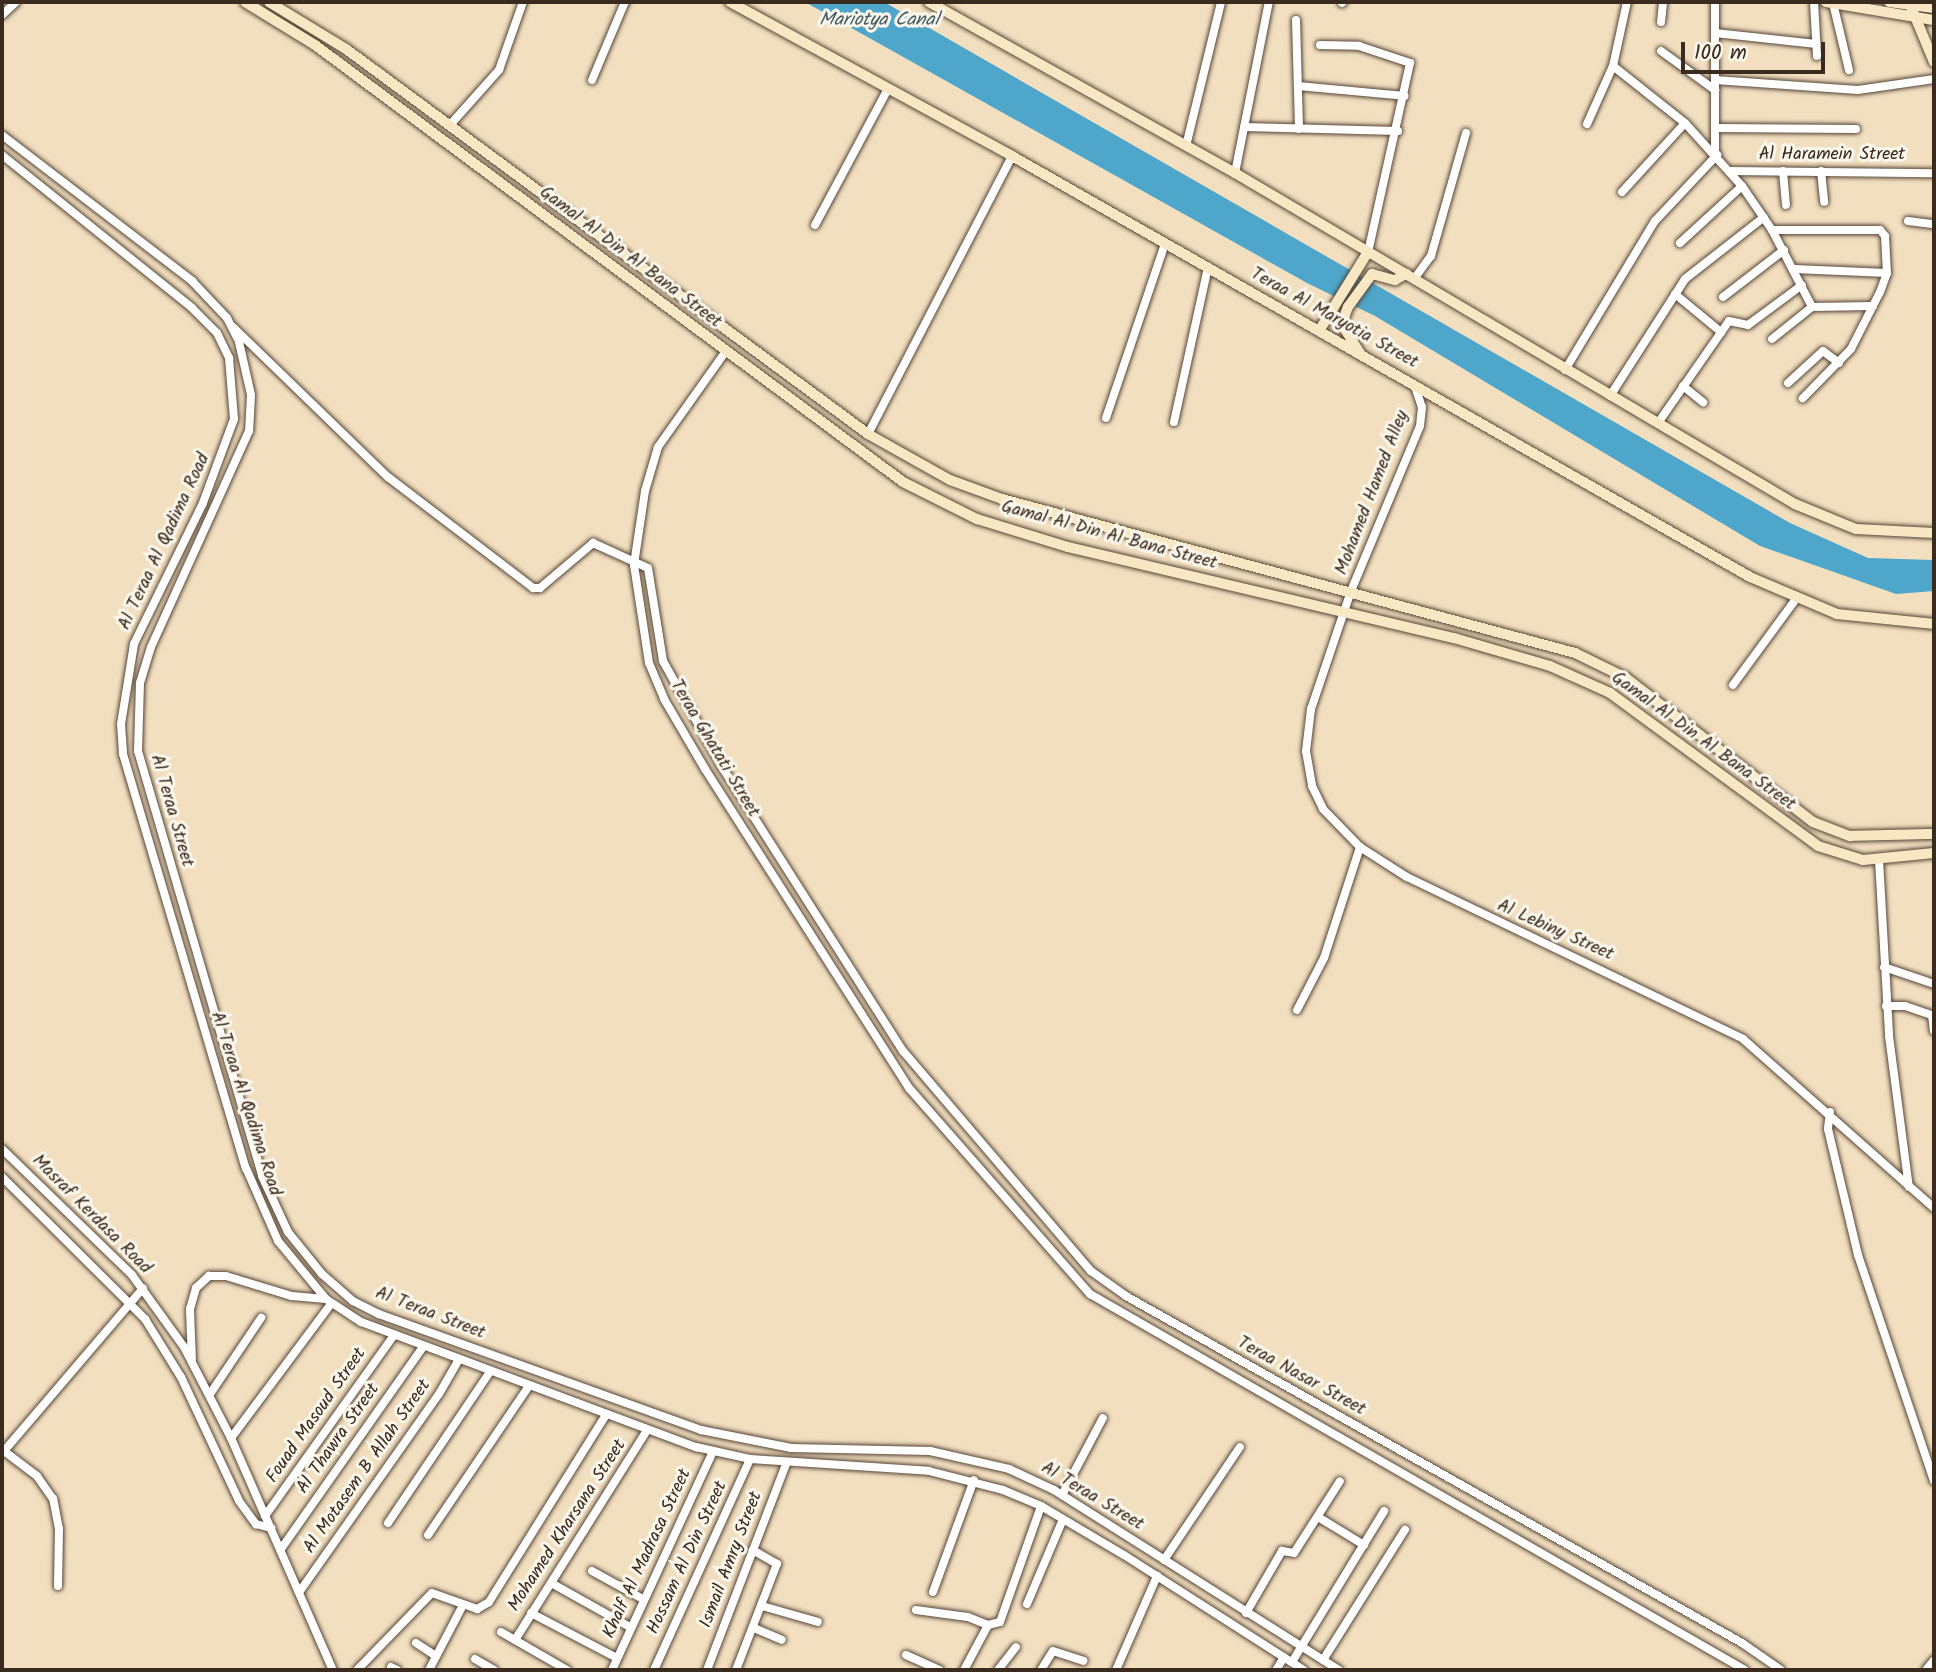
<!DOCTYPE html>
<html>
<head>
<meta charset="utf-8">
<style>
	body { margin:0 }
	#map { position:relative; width:1936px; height:1672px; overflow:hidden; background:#f2dfc0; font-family:Kalam,sans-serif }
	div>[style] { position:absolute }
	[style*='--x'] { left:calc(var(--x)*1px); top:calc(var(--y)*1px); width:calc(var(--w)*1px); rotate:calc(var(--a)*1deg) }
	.water>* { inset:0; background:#4ea6cb }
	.roads { filter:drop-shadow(0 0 2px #564536) drop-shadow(0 0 2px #564536) }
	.street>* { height:8px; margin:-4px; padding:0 4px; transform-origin:4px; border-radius:4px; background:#fff }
	.secondary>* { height:10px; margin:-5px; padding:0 5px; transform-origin:5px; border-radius:5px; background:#f7e8c3 }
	span { translate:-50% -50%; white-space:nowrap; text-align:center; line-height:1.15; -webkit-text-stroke:6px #fbf7ec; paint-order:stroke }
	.street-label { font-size:18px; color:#3b2a1e }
	.water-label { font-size:19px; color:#435c63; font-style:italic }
	.frame { position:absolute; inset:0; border:4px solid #3b2a1e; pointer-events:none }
	.scale { position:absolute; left:1681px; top:42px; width:144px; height:32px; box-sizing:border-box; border:4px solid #3b2a1e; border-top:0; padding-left:9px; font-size:21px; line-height:24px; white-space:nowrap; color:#3b2a1e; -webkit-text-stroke:5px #fbf7ec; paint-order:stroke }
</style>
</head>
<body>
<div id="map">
	<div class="water">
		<div style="clip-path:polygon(805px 2px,884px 2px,1790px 523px,1868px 558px,1934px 560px,1934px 591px,1896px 594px,1760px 546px,1375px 316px,1307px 283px)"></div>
	</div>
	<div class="roads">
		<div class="street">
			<div style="--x:1814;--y:2;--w:54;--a:86.8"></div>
			<div style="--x:1342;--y:3;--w:1;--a:-45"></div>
			<div style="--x:1833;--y:3;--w:69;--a:76.6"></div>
			<div style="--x:2;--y:15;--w:19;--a:-43"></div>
			<div style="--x:1296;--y:20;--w:109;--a:88.4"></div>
			<div style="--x:1661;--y:22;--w:20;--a:-84"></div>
			<div style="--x:1715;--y:33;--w:102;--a:6.2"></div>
			<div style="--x:1320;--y:45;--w:39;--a:1"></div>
			<div style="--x:1359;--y:46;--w:54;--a:18.4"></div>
			<div style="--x:1410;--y:63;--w:194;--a:102.5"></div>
			<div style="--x:1661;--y:51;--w:67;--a:35.8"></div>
			<div style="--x:1613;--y:66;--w:92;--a:38.4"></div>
			<div style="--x:1685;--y:123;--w:85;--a:47.9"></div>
			<div style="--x:1742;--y:186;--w:53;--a:55.7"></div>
			<div style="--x:1772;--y:230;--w:87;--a:62.5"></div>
			<div style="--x:592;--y:80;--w:85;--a:-67.1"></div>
			<div style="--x:1715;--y:80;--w:143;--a:4"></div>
			<div style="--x:1858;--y:90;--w:77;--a:-8.2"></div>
			<div style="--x:1298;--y:86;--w:107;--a:5.3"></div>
			<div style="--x:1587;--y:124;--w:64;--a:-65.9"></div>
			<div style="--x:1613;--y:66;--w:66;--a:-77.7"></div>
			<div style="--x:450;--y:125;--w:74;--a:-48.3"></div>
			<div style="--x:499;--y:70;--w:72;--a:-70.6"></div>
			<div style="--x:1244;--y:127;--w:154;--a:1.5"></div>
			<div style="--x:1715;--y:128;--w:141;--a:0.4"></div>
			<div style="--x:2;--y:135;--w:240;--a:37.5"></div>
			<div style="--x:192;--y:281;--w:51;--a:46.6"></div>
			<div style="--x:227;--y:318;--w:27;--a:63"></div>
			<div style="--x:239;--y:342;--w:54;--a:77.2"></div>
			<div style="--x:251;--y:395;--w:36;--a:93"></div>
			<div style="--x:249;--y:431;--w:237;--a:114.4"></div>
			<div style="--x:151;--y:647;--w:38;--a:107"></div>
			<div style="--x:140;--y:683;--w:68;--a:91.7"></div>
			<div style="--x:138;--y:751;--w:443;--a:73.7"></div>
			<div style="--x:262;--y:1176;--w:62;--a:65.1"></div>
			<div style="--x:288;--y:1232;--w:54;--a:51"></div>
			<div style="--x:322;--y:1274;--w:41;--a:41.1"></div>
			<div style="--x:353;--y:1301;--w:29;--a:27"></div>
			<div style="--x:379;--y:1314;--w:342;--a:19.8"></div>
			<div style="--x:701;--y:1430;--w:92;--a:11.3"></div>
			<div style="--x:791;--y:1448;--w:139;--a:1.2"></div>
			<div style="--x:930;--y:1451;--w:81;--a:12.8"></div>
			<div style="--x:1009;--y:1469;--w:50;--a:25"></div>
			<div style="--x:1054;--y:1490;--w:337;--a:32.3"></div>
			<div style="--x:1186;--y:146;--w:148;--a:-76.3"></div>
			<div style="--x:1715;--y:153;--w:151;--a:-90"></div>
			<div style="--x:2;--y:155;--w:244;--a:38.8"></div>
			<div style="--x:192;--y:308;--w:35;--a:45"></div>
			<div style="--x:217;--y:333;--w:28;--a:64"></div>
			<div style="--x:229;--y:358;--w:61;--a:85.3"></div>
			<div style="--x:234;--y:419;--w:90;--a:110.3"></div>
			<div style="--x:203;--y:503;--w:157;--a:116.1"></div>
			<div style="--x:134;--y:644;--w:81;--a:99.2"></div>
			<div style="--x:121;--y:724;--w:30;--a:86"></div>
			<div style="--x:123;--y:754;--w:432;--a:73.5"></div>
			<div style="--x:246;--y:1168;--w:80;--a:66.3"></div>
			<div style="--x:278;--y:1241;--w:75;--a:50.4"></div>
			<div style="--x:1730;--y:171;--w:204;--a:0.6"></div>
			<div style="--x:1783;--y:171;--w:34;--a:85"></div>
			<div style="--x:1821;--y:171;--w:31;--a:84"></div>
			<div style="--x:1235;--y:173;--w:174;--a:-78.8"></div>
			<div style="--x:1622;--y:192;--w:93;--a:-47.6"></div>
			<div style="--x:1908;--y:221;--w:26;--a:7"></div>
			<div style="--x:815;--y:225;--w:154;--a:-61.8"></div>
			<div style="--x:1772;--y:230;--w:108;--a:0"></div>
			<div style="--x:1880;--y:230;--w:8;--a:50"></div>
			<div style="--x:1885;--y:236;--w:37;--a:87"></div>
			<div style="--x:1887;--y:273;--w:20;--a:110"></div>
			<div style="--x:1880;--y:292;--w:64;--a:117"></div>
			<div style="--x:1851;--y:349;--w:69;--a:134.4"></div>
			<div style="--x:1680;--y:243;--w:84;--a:-42.6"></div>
			<div style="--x:1794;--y:269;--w:93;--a:2.5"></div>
			<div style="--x:1414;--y:279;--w:29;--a:-54"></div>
			<div style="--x:1431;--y:256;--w:128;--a:-74.1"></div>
			<div style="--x:1675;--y:294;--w:60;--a:39.6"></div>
			<div style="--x:1723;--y:297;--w:77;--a:-37.6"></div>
			<div style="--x:233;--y:327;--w:216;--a:44.1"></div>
			<div style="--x:388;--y:477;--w:183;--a:37.4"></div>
			<div style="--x:533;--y:588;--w:7;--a:0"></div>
			<div style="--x:540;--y:588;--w:70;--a:-40.3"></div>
			<div style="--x:593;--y:543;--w:60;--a:24.4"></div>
			<div style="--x:648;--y:568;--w:94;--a:80.8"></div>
			<div style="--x:663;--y:661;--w:121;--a:60.9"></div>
			<div style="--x:722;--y:767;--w:337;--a:57.5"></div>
			<div style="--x:903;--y:1051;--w:289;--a:49.5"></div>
			<div style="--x:1091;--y:1271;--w:43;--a:35.5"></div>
			<div style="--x:1126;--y:1296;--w:707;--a:29.39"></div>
			<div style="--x:1742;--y:1643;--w:47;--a:34.7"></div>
			<div style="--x:1772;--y:339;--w:51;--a:-38.7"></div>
			<div style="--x:1812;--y:307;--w:61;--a:-0.9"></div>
			<div style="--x:726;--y:351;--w:118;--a:125.3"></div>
			<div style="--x:658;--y:447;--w:46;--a:106.5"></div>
			<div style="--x:645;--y:491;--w:75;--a:98.5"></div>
			<div style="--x:634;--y:565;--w:99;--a:81.3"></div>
			<div style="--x:649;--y:663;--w:39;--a:67"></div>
			<div style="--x:664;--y:699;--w:81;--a:59.6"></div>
			<div style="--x:705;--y:769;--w:379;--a:57.4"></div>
			<div style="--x:909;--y:1088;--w:274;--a:48.7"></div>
			<div style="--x:1090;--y:1294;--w:755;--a:29.86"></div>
			<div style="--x:1565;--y:370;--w:174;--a:-58.9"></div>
			<div style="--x:1655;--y:221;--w:91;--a:-46.8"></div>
			<div style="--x:1788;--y:383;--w:47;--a:-42.4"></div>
			<div style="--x:1823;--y:351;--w:20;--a:37"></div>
			<div style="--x:1415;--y:386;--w:22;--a:72"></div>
			<div style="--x:1422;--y:407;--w:19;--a:96"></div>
			<div style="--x:1420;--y:426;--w:179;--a:112.7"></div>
			<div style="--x:1351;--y:591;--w:125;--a:108.7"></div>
			<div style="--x:1311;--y:709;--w:42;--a:96.8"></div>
			<div style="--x:1306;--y:751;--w:36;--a:80"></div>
			<div style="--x:1312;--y:786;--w:25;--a:64"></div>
			<div style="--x:1323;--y:809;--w:53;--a:45.8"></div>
			<div style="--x:1360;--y:847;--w:56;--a:32.6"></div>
			<div style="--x:1407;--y:877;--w:373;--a:25.7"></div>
			<div style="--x:1743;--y:1039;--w:255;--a:41.5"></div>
			<div style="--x:1683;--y:386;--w:26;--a:39"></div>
			<div style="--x:1610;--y:396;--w:139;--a:-57.3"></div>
			<div style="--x:1685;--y:279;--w:100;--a:-38.1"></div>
			<div style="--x:1106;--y:418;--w:184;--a:-71.3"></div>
			<div style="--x:1174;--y:422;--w:158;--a:-77.6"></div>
			<div style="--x:1658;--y:423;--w:124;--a:-55.2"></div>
			<div style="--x:1729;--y:321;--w:19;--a:12"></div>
			<div style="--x:1748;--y:325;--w:67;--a:-36.5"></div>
			<div style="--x:868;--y:434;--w:313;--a:-62.6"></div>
			<div style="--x:1733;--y:685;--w:107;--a:-53.8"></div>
			<div style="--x:1879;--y:860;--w:176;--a:86.7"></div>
			<div style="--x:1889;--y:1036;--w:152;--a:82.5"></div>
			<div style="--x:1884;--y:967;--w:53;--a:18.8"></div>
			<div style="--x:1886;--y:1006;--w:19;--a:0"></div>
			<div style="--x:1905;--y:1006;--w:31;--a:19"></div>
			<div style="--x:1297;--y:1010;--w:59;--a:-62.6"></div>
			<div style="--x:1324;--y:958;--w:117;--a:-72"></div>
			<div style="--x:1932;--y:1015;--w:16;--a:83"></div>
			<div style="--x:1830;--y:1112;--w:17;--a:97"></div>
			<div style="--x:1828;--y:1129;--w:130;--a:76.6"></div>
			<div style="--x:1858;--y:1255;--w:238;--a:71.4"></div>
			<div style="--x:2;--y:1149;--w:181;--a:44.1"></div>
			<div style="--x:132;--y:1275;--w:89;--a:54.2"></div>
			<div style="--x:184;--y:1347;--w:102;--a:62.7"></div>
			<div style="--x:231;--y:1438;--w:253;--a:66.3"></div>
			<div style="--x:2;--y:1177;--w:202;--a:44.8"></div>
			<div style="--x:145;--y:1319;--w:68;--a:58.2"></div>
			<div style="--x:181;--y:1377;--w:137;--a:64.9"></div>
			<div style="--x:239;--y:1501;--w:29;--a:54"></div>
			<div style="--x:256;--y:1524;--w:16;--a:15"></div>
			<div style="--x:192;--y:1362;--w:53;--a:-92.2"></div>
			<div style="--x:190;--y:1309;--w:22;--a:-74"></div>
			<div style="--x:196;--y:1288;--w:18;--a:-43"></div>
			<div style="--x:209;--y:1276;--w:17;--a:0"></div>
			<div style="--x:226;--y:1276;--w:69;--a:16.9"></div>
			<div style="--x:292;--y:1296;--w:34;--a:5"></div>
			<div style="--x:326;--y:1299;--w:42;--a:33.3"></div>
			<div style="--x:361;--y:1322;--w:358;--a:20.5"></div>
			<div style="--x:696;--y:1447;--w:55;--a:12.5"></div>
			<div style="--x:750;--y:1459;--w:179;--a:3.8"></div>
			<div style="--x:929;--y:1471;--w:76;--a:14.4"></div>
			<div style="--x:1003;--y:1490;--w:41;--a:22.8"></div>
			<div style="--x:1041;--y:1506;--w:96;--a:30.6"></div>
			<div style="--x:1124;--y:1555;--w:214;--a:32.6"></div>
			<div style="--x:210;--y:1394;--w:92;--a:-56.1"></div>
			<div style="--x:231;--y:1438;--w:167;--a:-53.3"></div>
			<div style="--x:1062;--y:1495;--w:87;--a:-62"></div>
			<div style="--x:265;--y:1516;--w:222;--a:-54.5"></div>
			<div style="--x:1318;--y:1517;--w:54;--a:31.3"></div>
			<div style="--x:388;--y:1523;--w:182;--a:-56"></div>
			<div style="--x:428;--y:1535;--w:180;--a:-55.9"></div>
			<div style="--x:281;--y:1549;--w:247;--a:-54.9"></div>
			<div style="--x:1164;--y:1560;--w:136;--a:-56.1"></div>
			<div style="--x:592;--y:1571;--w:58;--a:28.8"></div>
			<div style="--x:553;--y:1584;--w:88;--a:29.2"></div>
			<div style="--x:58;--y:1586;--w:57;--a:-89"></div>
			<div style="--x:59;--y:1529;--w:31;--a:-101"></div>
			<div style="--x:53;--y:1499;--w:28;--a:-125"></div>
			<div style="--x:37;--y:1476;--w:41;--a:-142.9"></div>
			<div style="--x:4;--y:1451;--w:214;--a:-49.5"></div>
			<div style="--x:300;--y:1591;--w:241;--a:-54.8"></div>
			<div style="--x:439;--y:1394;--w:39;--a:-60"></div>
			<div style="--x:933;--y:1592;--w:119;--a:-69.9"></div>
			<div style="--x:1027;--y:1604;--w:92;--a:-67"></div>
			<div style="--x:762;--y:1606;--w:58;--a:15.9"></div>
			<div style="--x:916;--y:1610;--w:52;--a:7.7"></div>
			<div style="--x:968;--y:1617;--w:22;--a:22"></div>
			<div style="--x:531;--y:1613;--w:97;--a:27.6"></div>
			<div style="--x:1246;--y:1613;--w:72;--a:-59.9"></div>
			<div style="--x:1282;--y:1551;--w:12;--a:9"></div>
			<div style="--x:1294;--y:1553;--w:85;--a:-57.4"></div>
			<div style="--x:754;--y:1628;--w:30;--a:23"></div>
			<div style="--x:501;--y:1632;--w:76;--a:29.9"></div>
			<div style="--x:515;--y:1640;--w:248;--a:-57.8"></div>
			<div style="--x:416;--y:1643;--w:24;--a:33"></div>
			<div style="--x:906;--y:1655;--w:37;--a:24"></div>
			<div style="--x:475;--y:1659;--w:22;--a:30"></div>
			<div style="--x:1323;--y:1660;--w:154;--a:-57.8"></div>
			<div style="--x:1292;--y:1662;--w:177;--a:-58.6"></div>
			<div style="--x:391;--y:1667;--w:7;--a:27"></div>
			<div style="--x:357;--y:1670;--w:107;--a:-45.8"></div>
			<div style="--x:432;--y:1593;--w:48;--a:19.6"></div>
			<div style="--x:477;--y:1609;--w:14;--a:-30"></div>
			<div style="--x:489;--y:1602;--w:221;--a:-58"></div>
			<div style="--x:429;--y:1670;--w:73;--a:-62.4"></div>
			<div style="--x:612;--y:1670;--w:241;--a:-65.2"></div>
			<div style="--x:654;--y:1670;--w:232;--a:-65.5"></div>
			<div style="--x:707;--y:1670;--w:223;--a:-69"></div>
			<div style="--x:736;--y:1670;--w:114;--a:-68.9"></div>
			<div style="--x:777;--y:1564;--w:28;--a:-150"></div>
			<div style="--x:964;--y:1670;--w:51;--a:-61.9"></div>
			<div style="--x:988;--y:1625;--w:12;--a:-14"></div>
			<div style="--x:1000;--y:1622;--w:123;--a:-70.5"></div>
			<div style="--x:998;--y:1670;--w:29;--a:-52"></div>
			<div style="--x:1041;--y:1670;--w:22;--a:-58"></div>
			<div style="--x:1053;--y:1651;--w:32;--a:18"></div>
			<div style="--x:1116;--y:1670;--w:103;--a:-66.4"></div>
			<div style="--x:1276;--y:1670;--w:15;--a:-58"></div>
			<div style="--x:1926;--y:1670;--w:13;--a:-51"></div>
		</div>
		<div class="secondary">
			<div style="--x:245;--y:2;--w:82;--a:31.6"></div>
			<div style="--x:315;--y:45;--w:733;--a:36.62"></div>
			<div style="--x:903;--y:482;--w:83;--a:26.6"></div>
			<div style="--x:977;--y:519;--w:95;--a:17.1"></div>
			<div style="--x:1068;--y:547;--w:397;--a:13.3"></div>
			<div style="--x:1454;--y:638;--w:100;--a:16.3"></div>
			<div style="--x:1550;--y:666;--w:66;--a:24.2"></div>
			<div style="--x:1610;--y:693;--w:258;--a:36.3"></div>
			<div style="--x:1818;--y:846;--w:47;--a:17.3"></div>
			<div style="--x:1863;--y:860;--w:71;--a:-5.6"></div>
			<div style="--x:269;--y:2;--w:90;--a:31.4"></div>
			<div style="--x:346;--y:49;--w:649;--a:36.41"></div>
			<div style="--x:868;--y:434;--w:94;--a:29.3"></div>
			<div style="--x:950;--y:480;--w:55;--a:20.1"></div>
			<div style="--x:1002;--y:499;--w:593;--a:15.04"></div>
			<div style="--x:1575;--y:653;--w:57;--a:26.1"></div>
			<div style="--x:1626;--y:678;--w:236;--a:37.6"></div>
			<div style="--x:1813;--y:822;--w:40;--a:21"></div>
			<div style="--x:1850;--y:836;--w:84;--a:-1.4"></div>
			<div style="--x:730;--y:2;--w:321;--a:28.6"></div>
			<div style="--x:1012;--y:156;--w:850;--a:29.7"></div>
			<div style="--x:1750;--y:577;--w:95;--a:23"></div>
			<div style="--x:1837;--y:614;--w:98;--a:5.9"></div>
			<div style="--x:929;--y:2;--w:351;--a:29.2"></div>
			<div style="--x:1235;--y:173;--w:651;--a:30.59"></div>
			<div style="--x:1795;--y:504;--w:66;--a:22.3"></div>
			<div style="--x:1856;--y:529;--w:78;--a:2.9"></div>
			<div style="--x:1826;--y:2;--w:109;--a:9.5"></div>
			<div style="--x:1889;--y:2;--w:45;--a:7.6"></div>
			<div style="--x:1909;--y:2;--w:65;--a:67.4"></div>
			<div style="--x:1319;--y:331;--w:93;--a:-58.2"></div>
			<div style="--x:1361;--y:355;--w:36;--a:-122"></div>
			<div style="--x:1342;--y:324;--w:18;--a:-71"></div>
			<div style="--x:1348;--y:307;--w:41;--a:-54"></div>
			<div style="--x:1372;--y:274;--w:24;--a:15"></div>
			<div style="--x:1395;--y:280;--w:13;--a:-29"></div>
		</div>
	</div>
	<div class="street-label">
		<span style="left:1832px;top:155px">Al Haramein Street</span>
		<span style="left:630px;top:258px;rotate:37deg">Gamal Al Din Al Bana Street</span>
		<span style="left:1334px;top:319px;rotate:29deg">Teraa Al Maryotia Street</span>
		<span style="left:1373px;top:493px;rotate:-69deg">Mohamed Hamed Alley</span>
		<span style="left:1109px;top:536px;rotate:15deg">Gamal Al Din Al Bana Street</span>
		<span style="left:165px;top:542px;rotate:-65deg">Al Teraa Al Qadima Road</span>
		<span style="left:1703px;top:742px;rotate:36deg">Gamal Al Din Al Bana Street</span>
		<span style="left:714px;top:749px;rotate:59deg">Teraa Ghatati Street</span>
		<span style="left:171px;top:811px;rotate:74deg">Al Teraa Street</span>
		<span style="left:1555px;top:931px;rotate:24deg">Al Lebiny Street</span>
		<span style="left:245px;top:1104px;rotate:72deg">Al Teraa Al Qadima Road</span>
		<span style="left:91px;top:1215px;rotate:45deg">Masraf Kerdasa Road</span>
		<span style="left:430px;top:1314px;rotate:21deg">Al Teraa Street</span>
		<span style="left:1301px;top:1377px;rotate:29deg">Teraa Nasar Street</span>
		<span style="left:317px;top:1416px;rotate:-55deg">Fouad Masoud Street</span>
		<span style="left:339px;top:1439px;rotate:-55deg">Al Thawra Street</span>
		<span style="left:368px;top:1467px;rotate:-55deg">Al Motasem B Allah Street</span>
		<span style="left:1092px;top:1497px;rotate:31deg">Al Teraa Street</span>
		<span style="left:568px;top:1526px;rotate:-57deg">Mohamed Kharsana Street</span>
		<span style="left:648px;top:1554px;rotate:-65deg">Khalf Al Madrasa Street</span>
		<span style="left:688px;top:1558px;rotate:-65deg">Hossam Al Din Street</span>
		<span style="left:732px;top:1560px;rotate:-69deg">Ismail Amry Street</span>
	</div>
	<div class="water-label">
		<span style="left:879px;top:21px">Mariotya Canal</span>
	</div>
	<div class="frame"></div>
	<div class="scale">100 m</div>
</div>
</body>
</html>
